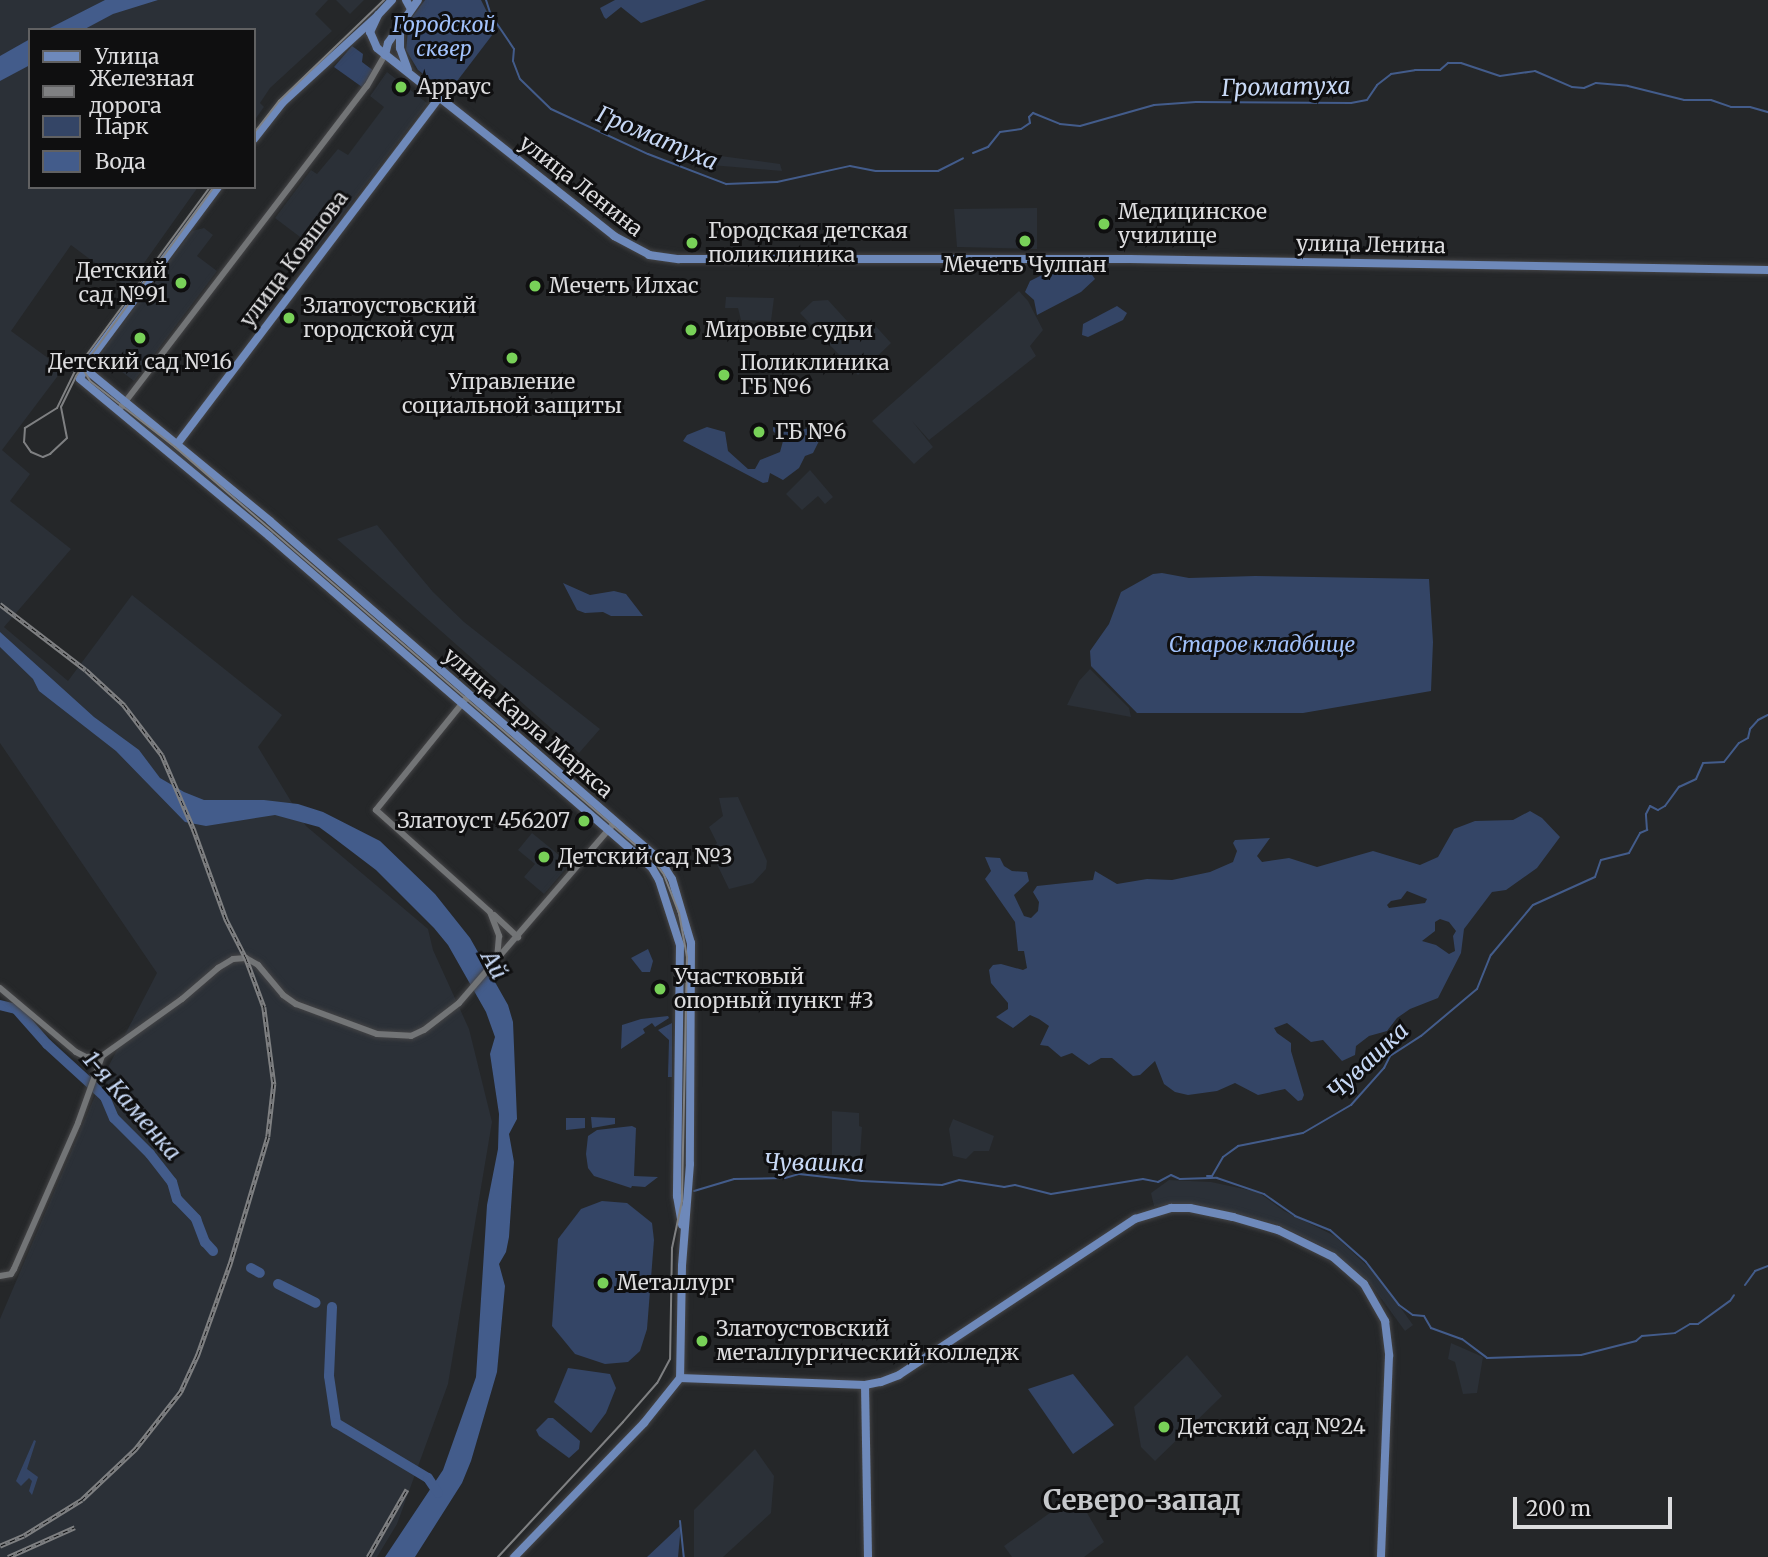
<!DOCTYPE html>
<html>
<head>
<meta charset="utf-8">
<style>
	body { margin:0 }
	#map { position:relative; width:1768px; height:1557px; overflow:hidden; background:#252729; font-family:Merriweather,serif }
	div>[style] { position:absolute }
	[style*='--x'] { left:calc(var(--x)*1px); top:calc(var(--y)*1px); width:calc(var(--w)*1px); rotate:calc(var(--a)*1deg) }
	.built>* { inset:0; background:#2b3037 }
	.green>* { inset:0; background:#344566 }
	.water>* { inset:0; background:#435c8b }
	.stream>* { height:2px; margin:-1px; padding:0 1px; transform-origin:1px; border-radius:1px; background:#435c8b }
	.river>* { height:10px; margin:-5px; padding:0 5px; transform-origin:5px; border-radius:5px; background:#435c8b }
	.roads { filter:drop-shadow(0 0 2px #444446) drop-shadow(0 0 2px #444446) }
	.minor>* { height:6px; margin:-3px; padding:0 3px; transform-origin:3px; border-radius:3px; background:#727476 }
	.major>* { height:8px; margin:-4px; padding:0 4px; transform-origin:4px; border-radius:4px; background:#6e89ba }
	.tram>* { height:2px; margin:-1px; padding:0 1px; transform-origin:1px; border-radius:1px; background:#7f8082 }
	.rail>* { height:4.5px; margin-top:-2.25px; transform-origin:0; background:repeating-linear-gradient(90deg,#0f0f10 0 5px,#7f8082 0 10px); box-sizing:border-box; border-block:2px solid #7f8082 }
	.dots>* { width:19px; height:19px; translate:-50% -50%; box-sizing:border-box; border:4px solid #0f0f10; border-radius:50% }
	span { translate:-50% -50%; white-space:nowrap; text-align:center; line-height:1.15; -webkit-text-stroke:6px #0f0f10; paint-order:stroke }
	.park-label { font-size:21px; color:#a2c2fc; font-style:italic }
	.poi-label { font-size:21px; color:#dcdcde }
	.left { translate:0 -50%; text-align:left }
	.right { translate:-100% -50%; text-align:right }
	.street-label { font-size:21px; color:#dcdcde }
	.water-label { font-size:23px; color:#c7d8f5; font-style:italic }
	.district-label { font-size:28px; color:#c6c8cb; font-weight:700 }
	.legend { position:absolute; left:28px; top:28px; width:228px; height:161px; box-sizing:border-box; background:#0f0f10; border:2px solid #616162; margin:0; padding:9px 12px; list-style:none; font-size:21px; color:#dcdcde }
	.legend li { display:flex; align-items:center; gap:14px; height:35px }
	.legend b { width:35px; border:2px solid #616162 }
	.scale { position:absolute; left:1513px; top:1497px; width:159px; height:32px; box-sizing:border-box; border:4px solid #dcdcde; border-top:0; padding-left:9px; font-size:21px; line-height:24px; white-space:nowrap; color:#dcdcde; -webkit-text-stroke:5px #0f0f10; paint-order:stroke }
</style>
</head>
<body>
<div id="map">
	<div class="built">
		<div style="clip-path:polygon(0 0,328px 0,315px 14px,332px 31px,270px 88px,260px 103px,264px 107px,254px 121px,254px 30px,30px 30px,30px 187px,198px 187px,127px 287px,71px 245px,11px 331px,63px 369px,2px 450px,30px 474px,10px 501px,71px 549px,4px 627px,68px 681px,132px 595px,282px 715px,258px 747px,306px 826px,428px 929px,433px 950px,469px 1029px,492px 1122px,448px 1384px,397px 1524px,377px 1557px,0 1557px,0 1319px,104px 1075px,157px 973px,0 743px)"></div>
		<div style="clip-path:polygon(336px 0,364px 0,350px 14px)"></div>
		<div style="clip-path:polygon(387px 72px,427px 103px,316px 249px,275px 218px,311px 170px,317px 174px,338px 149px,348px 155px,384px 107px,370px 96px)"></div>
		<div style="clip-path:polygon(713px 155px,780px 164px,782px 171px,711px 165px)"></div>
		<div style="clip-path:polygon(1037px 208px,1037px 249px,957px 247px,954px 209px)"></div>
		<div style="clip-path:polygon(204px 228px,213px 235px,197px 256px,217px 271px,134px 381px,100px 355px,192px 231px)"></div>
		<div style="clip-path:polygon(1019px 291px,1028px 301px,1043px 330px,1030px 346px,1036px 356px,929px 440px,912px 421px,933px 447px,914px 464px,872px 421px)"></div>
		<div style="clip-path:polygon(726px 297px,774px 298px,771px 321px,741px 320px,738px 308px,725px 308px)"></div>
		<div style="clip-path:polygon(828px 300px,858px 333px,871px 321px,891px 343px,858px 375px,800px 313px,813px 301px)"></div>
		<div style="clip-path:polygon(810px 470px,833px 497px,825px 504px,818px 496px,802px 510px,786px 494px)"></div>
		<div style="clip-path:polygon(377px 525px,433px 592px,464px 622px,600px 729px,579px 753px,337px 539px)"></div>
		<div style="clip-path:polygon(1090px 669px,1129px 708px,1131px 717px,1067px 705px,1079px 681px)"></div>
		<div style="clip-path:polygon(738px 797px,767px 861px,766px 869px,753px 883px,729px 889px,710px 850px,717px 843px,709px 827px,723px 816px,719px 798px)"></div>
		<div style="clip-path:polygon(532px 833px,570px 864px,544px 894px,524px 877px,535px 864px,518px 850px)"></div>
		<div style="clip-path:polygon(832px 1111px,859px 1113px,859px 1126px,862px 1127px,860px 1157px,832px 1155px)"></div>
		<div style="clip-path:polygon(953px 1119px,994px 1136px,989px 1151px,974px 1151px,966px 1159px,953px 1156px,949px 1129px)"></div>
		<div style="clip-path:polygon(1169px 1180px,1211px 1182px,1258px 1192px,1284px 1211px,1335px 1236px,1377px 1275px,1413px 1325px,1405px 1331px,1370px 1283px,1330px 1250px,1277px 1224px,1194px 1204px,1154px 1206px,1151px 1193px)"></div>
		<div style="clip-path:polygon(1451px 1343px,1483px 1357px,1477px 1393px,1463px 1394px,1455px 1362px,1448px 1359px)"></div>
		<div style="clip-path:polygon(1187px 1355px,1222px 1396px,1155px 1461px,1141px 1447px,1134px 1407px)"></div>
		<div style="clip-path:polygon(755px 1449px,774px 1476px,771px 1513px,723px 1557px,694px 1557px,694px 1510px)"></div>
		<div style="clip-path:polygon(1076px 1494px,1104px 1542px,1084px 1557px,1012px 1557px,1004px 1546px)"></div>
	</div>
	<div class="green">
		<div style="clip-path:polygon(425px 0,481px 0,496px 30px,448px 93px,418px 70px,406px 50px,409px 21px)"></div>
		<div style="clip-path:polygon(615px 0,706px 0,641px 23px,621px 7px,606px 19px,604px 17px,600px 8px)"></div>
		<div style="clip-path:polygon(352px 46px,363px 54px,362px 62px,374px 71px,362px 87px,334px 67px)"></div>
		<div style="clip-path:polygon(1081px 268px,1090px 272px,1095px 279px,1081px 292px,1037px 315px,1034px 300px,1025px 292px,1030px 281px,1052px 270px)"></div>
		<div style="clip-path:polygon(1117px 306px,1127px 313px,1123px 320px,1088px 337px,1082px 335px,1083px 324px)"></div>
		<div style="clip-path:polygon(707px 427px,725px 432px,728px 451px,748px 469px,755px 469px,760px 460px,780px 452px,783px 441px,773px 431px,773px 427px,789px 432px,810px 428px,820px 439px,813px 453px,805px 456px,799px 468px,783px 480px,770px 473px,768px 482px,763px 483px,683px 441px,687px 435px)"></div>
		<div style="clip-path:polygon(1162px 573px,1189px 578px,1255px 576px,1429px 579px,1433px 642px,1431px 691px,1303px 713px,1137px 713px,1091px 666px,1090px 651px,1109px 624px,1121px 592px,1153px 574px)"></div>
		<div style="clip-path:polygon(563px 583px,590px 595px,614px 591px,626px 594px,643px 616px,611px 616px,603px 612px,585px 613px,577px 610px)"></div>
		<div style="clip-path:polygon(evenodd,1530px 811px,1542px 818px,1560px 837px,1537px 868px,1506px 890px,1492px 892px,1464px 929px,1461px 953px,1438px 998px,1410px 1009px,1397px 1018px,1387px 1031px,1369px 1036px,1356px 1046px,1355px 1055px,1342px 1061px,1323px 1040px,1311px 1042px,1287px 1023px,1274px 1028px,1277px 1033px,1291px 1043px,1291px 1051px,1304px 1095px,1302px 1100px,1298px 1101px,1285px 1089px,1258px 1095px,1235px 1083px,1217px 1091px,1188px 1095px,1175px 1092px,1164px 1084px,1155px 1061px,1140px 1075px,1133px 1076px,1112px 1058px,1101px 1058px,1089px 1065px,1072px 1053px,1061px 1057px,1048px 1046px,1040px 1045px,1049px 1026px,1039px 1019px,1030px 1015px,1013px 1028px,996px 1017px,1008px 1009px,1008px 1003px,991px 983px,989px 970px,993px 965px,1001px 964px,1023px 970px,1027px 968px,1024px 951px,1018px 951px,1015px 922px,985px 879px,991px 871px,985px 857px,1000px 858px,1004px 866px,1012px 871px,1027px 872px,1029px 881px,1014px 895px,1024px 916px,1031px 918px,1038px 911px,1039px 902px,1033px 892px,1037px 886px,1093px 880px,1095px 871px,1117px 884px,1147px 879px,1172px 880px,1210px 872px,1233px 862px,1237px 851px,1233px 843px,1235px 840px,1270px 838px,1257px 856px,1262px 862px,1289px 858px,1317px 867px,1373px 851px,1420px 865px,1438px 857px,1454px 829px,1475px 821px,1513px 820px,1530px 811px,1407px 891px,1427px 899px,1425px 903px,1389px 908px,1387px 905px,1391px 901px,1401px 899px,1407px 891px,1530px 811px,1440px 919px,1449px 922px,1456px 931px,1453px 936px,1455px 951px,1449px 954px,1436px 945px,1422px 941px,1435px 931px,1435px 922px,1440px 919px)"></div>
		<div style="clip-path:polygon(648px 949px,653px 961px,650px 972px,642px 972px,631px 958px)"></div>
		<div style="clip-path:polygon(668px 1016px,669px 1018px,655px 1027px,652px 1023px,643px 1029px,645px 1033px,621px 1049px,622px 1025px,641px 1019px)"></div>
		<div style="clip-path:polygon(672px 1023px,672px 1077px,668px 1077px,669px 1040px,658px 1030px)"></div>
		<div style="clip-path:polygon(591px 1117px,615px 1118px,615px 1124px,592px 1128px)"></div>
		<div style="clip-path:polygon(566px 1118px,585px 1118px,585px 1128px,566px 1130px)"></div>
		<div style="clip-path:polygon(632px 1126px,636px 1128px,634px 1176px,658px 1177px,645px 1187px,632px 1186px,631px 1188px,594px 1176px,588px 1168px,586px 1154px,588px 1136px,597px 1130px)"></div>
		<div style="clip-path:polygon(602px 1201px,627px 1203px,652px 1223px,654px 1240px,647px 1329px,640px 1351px,628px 1362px,605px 1364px,575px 1354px,552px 1326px,558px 1239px,581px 1209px)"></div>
		<div style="clip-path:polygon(568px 1368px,610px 1374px,616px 1388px,606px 1413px,591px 1433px,554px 1402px)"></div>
		<div style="clip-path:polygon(1073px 1374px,1114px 1425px,1073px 1454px,1028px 1389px)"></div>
		<div style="clip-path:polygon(548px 1418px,553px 1418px,580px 1441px,579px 1449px,569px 1458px,539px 1436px,536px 1430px)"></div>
		<div style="clip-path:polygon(34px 1440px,36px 1441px,27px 1469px,38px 1477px,32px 1495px,29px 1491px,32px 1481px,29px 1478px,21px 1486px,16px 1481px)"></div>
		<div style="clip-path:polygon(681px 1525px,678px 1557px,647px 1557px)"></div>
	</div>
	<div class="water">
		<div style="clip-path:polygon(105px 0,158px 0,113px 14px,83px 30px,46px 30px)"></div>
		<div style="clip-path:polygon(30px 39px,30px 65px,0 81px,0 56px)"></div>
		<div style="clip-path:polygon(0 632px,94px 717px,139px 750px,160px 778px,184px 792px,204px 800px,264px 800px,298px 804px,323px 812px,380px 841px,435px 894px,470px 938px,508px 1005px,513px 1022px,517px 1119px,509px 1134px,514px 1162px,509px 1237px,506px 1252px,499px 1264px,505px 1286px,497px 1372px,471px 1461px,462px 1483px,415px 1557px,385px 1557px,443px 1470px,476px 1377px,487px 1205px,498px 1149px,499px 1114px,490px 1054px,495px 1037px,486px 1012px,448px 945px,434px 928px,376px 870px,330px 835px,319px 827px,275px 815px,206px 826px,185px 822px,116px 751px,39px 691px,33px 679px,0 647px)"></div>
	</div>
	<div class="stream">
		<div style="--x:486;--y:0;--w:16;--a:72"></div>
		<div style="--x:491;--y:15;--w:41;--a:55.9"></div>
		<div style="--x:514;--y:49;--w:12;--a:95"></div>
		<div style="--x:513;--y:61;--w:19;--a:69"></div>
		<div style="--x:520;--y:79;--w:43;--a:44.1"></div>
		<div style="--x:551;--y:109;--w:107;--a:24.9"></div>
		<div style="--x:648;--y:154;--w:84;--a:21"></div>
		<div style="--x:726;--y:184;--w:51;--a:-2.2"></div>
		<div style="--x:777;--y:182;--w:75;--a:-12.4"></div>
		<div style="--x:850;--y:166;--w:26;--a:11"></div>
		<div style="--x:876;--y:171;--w:62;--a:0"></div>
		<div style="--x:938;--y:171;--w:28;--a:-27"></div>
		<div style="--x:973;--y:153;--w:16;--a:-22"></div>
		<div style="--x:988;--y:147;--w:19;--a:-51"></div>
		<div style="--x:1000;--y:132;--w:21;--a:-8"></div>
		<div style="--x:1021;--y:129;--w:11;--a:-34"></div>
		<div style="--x:1030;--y:123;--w:6;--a:-99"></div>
		<div style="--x:1029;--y:117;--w:6;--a:-45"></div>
		<div style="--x:1033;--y:113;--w:29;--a:22"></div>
		<div style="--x:1060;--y:124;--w:20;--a:6"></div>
		<div style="--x:1080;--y:126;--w:77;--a:-15.8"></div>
		<div style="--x:1154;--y:105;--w:42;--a:-4.1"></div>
		<div style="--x:1196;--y:102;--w:155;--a:0.4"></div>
		<div style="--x:1351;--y:103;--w:16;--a:-11"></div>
		<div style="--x:1367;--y:100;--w:18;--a:-56"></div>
		<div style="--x:1377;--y:85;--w:18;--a:-38"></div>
		<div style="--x:1391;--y:74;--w:24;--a:-9"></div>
		<div style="--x:1415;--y:70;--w:25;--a:0"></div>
		<div style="--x:1440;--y:70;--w:11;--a:-41"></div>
		<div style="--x:1448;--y:63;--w:13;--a:0"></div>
		<div style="--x:1461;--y:63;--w:41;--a:18.4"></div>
		<div style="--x:1500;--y:76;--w:35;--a:-8"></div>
		<div style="--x:1535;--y:71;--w:40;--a:23.4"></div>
		<div style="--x:1572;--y:87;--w:12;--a:5"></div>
		<div style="--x:1584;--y:88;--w:13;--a:-23"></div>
		<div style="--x:1596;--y:83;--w:32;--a:5"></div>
		<div style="--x:1628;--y:86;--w:58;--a:14"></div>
		<div style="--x:1684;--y:100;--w:27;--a:0"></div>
		<div style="--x:1711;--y:100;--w:21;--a:19"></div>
		<div style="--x:1731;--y:107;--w:19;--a:0"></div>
		<div style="--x:1750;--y:107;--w:19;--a:16"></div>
		<div style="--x:1207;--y:1176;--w:5;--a:0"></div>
		<div style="--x:1212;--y:1176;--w:22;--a:-60"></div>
		<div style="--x:1223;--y:1157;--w:19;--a:-36"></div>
		<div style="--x:1238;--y:1146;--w:66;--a:-11.3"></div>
		<div style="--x:1303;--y:1133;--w:56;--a:-30.3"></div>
		<div style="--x:1351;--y:1105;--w:50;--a:-48.3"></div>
		<div style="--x:1384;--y:1068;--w:13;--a:-63"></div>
		<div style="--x:1390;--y:1056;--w:37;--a:-33"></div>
		<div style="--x:1421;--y:1036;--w:73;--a:-40"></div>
		<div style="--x:1477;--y:989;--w:37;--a:-68"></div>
		<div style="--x:1491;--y:955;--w:65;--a:-50"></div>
		<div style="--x:1533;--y:905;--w:68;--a:-24.3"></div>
		<div style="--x:1595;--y:877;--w:18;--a:-71"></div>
		<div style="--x:1601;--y:860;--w:29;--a:-14"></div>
		<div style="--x:1629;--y:853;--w:23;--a:-61"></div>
		<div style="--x:1640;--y:833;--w:8;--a:-23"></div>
		<div style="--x:1647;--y:830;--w:16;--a:-94"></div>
		<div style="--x:1646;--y:814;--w:9;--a:-63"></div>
		<div style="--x:1650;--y:806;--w:9;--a:27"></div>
		<div style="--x:1658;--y:810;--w:8;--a:-30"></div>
		<div style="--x:1665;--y:806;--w:24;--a:-54"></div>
		<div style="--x:1679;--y:787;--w:19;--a:-25"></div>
		<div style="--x:1696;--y:779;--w:17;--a:-66"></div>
		<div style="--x:1703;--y:763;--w:21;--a:-3"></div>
		<div style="--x:1724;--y:762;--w:24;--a:-52"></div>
		<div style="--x:1739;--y:743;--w:10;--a:-29"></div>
		<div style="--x:1748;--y:738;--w:9;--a:-77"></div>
		<div style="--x:1750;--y:729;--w:12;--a:-48"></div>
		<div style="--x:1758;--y:720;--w:11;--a:-27"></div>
		<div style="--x:694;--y:1191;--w:42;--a:-16.7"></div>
		<div style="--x:734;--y:1179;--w:51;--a:-1.1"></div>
		<div style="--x:785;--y:1178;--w:15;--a:-16"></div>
		<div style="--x:799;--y:1174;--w:63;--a:6.3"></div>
		<div style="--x:862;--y:1181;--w:80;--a:2.9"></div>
		<div style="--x:942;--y:1185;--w:18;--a:-16"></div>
		<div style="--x:959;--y:1180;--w:46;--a:8.8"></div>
		<div style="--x:1004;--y:1187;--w:11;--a:-10"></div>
		<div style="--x:1015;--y:1185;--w:37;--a:14"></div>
		<div style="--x:1051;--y:1194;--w:93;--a:-9.3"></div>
		<div style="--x:1143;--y:1179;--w:15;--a:11"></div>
		<div style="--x:1158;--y:1182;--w:15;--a:-28"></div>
		<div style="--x:1171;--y:1175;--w:10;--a:24"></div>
		<div style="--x:1180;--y:1179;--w:37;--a:-2"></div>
		<div style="--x:1217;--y:1178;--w:50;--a:18.8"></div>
		<div style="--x:1264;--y:1194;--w:38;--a:35"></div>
		<div style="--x:1295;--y:1216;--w:38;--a:22"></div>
		<div style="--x:1330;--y:1230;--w:48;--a:41.6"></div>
		<div style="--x:1366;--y:1262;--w:54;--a:52.5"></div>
		<div style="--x:1399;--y:1305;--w:17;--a:36"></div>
		<div style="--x:1413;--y:1315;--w:11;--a:5"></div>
		<div style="--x:1424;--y:1316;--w:14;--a:60"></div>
		<div style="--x:1431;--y:1328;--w:33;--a:20"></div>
		<div style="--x:1462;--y:1339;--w:31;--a:37"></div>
		<div style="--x:1487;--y:1358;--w:94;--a:-1.8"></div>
		<div style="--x:1581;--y:1355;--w:57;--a:-14.3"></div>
		<div style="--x:1636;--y:1341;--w:8;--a:-40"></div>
		<div style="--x:1642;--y:1336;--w:33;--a:-5"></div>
		<div style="--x:1675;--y:1333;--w:17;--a:-31"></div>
		<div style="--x:1690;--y:1324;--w:8;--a:0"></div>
		<div style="--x:1698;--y:1324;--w:39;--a:-36"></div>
		<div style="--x:1730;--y:1301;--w:7;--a:-56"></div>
		<div style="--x:1745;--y:1285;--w:17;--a:-54"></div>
		<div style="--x:1755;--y:1271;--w:14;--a:-21"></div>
		<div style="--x:680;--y:1521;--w:36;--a:84"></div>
	</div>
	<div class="river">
		<div style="--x:0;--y:1005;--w:16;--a:14"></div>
		<div style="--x:16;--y:1009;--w:47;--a:48.5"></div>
		<div style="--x:47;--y:1044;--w:79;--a:42.4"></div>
		<div style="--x:105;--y:1097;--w:23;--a:67"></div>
		<div style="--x:114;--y:1118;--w:51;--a:45"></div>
		<div style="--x:150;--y:1154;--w:36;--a:52"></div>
		<div style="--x:172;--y:1182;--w:18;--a:74"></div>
		<div style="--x:177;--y:1199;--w:28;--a:46"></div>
		<div style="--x:196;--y:1219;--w:25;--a:69"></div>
		<div style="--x:205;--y:1242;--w:12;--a:48"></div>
		<div style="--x:251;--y:1268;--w:10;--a:29"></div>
		<div style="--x:278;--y:1284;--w:42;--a:26.6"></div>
		<div style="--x:332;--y:1307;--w:69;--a:92.5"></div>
		<div style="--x:329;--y:1376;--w:48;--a:81.5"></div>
		<div style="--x:336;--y:1423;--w:107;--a:30.9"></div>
		<div style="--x:428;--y:1478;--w:18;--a:56"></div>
	</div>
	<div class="roads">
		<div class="minor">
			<div style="--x:119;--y:410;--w:408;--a:-52.6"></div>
			<div style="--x:367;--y:86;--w:36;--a:-60"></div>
			<div style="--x:469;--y:695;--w:148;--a:129"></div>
			<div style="--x:376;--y:810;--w:153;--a:41.8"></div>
			<div style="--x:490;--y:912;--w:26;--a:69"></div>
			<div style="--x:499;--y:936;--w:25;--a:95"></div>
			<div style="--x:494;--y:915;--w:33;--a:43"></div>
			<div style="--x:0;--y:988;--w:99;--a:40.1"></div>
			<div style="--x:76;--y:1052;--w:11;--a:27"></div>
			<div style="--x:86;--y:1057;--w:16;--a:-4"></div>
			<div style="--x:0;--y:1276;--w:11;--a:-10"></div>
			<div style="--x:11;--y:1274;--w:6;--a:-59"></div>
			<div style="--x:14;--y:1269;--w:159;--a:-66.3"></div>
			<div style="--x:78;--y:1123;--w:71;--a:-70.3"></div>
			<div style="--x:102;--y:1056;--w:98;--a:-35.5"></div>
			<div style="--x:182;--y:999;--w:48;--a:-40.7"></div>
			<div style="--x:218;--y:968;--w:17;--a:-31"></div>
			<div style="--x:233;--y:959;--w:13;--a:-4"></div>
			<div style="--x:246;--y:958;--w:14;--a:30"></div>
			<div style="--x:258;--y:965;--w:39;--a:50"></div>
			<div style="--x:283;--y:995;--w:16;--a:35"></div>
			<div style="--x:296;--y:1004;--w:86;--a:20.3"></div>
			<div style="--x:377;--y:1034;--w:34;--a:3"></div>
			<div style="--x:411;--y:1036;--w:14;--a:-25"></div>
			<div style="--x:424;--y:1030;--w:44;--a:-37.6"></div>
			<div style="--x:459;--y:1003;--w:239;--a:-49.2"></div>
		</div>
		<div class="major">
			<div style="--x:392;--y:0;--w:21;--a:133"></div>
			<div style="--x:378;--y:15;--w:19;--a:115"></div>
			<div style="--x:370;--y:32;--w:17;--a:66"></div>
			<div style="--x:377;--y:48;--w:303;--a:38.4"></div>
			<div style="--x:614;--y:236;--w:40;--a:28"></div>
			<div style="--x:649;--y:255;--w:30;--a:8"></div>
			<div style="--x:679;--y:259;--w:451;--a:0"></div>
			<div style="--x:1130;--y:259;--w:638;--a:0.99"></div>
			<div style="--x:406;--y:0;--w:10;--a:61"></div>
			<div style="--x:400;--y:28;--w:20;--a:90"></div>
			<div style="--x:400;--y:48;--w:23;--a:70"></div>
			<div style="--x:385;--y:55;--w:12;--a:-76"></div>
			<div style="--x:388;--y:43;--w:52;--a:-55.1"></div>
			<div style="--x:254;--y:139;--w:47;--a:-51.9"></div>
			<div style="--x:283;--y:102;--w:126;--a:-42.4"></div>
			<div style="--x:218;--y:187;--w:222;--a:126.6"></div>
			<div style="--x:86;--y:365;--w:15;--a:113"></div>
			<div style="--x:80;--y:379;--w:246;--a:39.7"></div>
			<div style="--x:269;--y:536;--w:507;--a:40.92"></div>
			<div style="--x:652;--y:868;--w:14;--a:60"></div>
			<div style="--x:659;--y:880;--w:68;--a:72.1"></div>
			<div style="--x:680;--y:945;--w:251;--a:90.7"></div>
			<div style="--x:677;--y:1196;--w:29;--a:80"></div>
			<div style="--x:84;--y:368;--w:241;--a:39.4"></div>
			<div style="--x:270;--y:521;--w:517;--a:41"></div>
			<div style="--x:660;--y:860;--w:22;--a:58"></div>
			<div style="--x:672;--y:879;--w:67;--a:73.5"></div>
			<div style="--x:691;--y:943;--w:221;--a:90.3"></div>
			<div style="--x:690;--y:1164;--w:102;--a:94.5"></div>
			<div style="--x:682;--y:1266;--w:112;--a:91"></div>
			<div style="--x:680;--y:1378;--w:58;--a:128.7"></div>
			<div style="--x:644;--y:1423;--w:187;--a:134.1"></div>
			<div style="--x:178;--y:443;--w:434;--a:-52.9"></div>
			<div style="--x:680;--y:1378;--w:185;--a:2.2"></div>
			<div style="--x:865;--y:1385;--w:16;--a:-11"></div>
			<div style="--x:881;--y:1382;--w:19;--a:-21"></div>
			<div style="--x:899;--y:1375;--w:283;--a:-33.5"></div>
			<div style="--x:1135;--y:1219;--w:38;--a:-17"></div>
			<div style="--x:1171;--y:1208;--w:19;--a:0"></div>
			<div style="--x:1190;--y:1208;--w:44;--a:11.8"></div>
			<div style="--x:1233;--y:1217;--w:47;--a:16.1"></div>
			<div style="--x:1278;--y:1230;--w:61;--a:26.1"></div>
			<div style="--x:1333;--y:1257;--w:41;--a:41.1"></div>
			<div style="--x:1364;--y:1284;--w:43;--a:60.4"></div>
			<div style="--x:1385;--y:1321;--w:35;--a:83"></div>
			<div style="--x:1389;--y:1356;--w:201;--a:92.3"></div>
			<div style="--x:865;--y:1385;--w:172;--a:89"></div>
		</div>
	</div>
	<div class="tram">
		<div style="--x:254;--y:133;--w:41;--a:-52"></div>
		<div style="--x:279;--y:101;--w:146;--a:-43.9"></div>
		<div style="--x:210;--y:187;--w:228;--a:126.3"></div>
		<div style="--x:75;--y:371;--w:41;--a:115.9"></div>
		<div style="--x:57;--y:408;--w:38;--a:148"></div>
		<div style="--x:25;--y:428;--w:14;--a:94"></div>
		<div style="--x:24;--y:442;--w:12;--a:55"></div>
		<div style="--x:31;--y:452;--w:13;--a:23"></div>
		<div style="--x:43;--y:457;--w:8;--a:-23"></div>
		<div style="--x:50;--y:454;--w:23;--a:-43"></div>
		<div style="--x:67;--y:438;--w:32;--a:-101"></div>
		<div style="--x:61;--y:407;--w:34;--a:-64"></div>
		<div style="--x:76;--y:376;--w:234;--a:-53.9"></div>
		<div style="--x:84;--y:359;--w:10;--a:96"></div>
		<div style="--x:83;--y:369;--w:14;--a:60"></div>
		<div style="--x:90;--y:381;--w:108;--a:37.8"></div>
		<div style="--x:175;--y:447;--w:633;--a:40.84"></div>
		<div style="--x:654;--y:861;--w:17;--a:54"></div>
		<div style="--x:664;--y:875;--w:41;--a:68.5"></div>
		<div style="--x:679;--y:913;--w:45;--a:79.7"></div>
		<div style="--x:687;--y:957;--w:244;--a:91.2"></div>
		<div style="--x:682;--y:1201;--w:48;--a:102"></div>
		<div style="--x:672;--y:1248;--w:111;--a:91"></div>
		<div style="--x:670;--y:1359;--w:27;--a:118"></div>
		<div style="--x:657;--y:1383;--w:52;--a:131.1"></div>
		<div style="--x:623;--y:1422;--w:184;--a:132.8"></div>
	</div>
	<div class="rail">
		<div style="--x:0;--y:604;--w:108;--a:37.5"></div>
		<div style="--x:86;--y:670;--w:52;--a:42.6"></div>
		<div style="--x:124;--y:705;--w:63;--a:52.8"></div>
		<div style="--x:162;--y:755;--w:82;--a:66.9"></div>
		<div style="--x:194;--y:830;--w:95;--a:70.2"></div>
		<div style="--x:226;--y:919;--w:44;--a:62.9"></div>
		<div style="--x:246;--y:958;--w:52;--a:69.8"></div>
		<div style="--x:264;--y:1007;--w:78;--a:82.6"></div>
		<div style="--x:274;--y:1084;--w:53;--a:96.5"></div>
		<div style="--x:268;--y:1137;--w:134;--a:106.5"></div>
		<div style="--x:230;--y:1265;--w:96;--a:109.6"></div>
		<div style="--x:198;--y:1355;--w:41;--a:114.7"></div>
		<div style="--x:181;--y:1392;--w:73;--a:128.3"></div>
		<div style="--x:136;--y:1449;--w:74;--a:136.6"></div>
		<div style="--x:82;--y:1500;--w:68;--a:148.2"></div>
		<div style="--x:24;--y:1536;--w:26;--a:157"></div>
		<div style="--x:8;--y:1557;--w:73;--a:-24.1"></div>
		<div style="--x:368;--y:1557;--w:78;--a:-60.2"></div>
	</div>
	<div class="dots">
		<div style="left:401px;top:87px;background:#78d158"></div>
		<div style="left:1104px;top:224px;background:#78d158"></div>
		<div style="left:1025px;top:241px;background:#78d158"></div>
		<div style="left:692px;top:243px;background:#78d158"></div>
		<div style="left:181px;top:283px;background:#78d158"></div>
		<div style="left:535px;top:286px;background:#78d158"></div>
		<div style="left:289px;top:318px;background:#78d158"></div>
		<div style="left:691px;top:330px;background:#78d158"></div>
		<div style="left:140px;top:338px;background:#78d158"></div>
		<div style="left:512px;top:358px;background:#78d158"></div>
		<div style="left:724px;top:375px;background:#78d158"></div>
		<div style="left:759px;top:432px;background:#78d158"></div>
		<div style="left:584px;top:821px;background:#78d158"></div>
		<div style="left:544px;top:857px;background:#78d158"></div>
		<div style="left:660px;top:989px;background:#78d158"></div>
		<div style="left:603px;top:1283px;background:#78d158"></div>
		<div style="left:702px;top:1341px;background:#78d158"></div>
		<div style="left:1164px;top:1427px;background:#78d158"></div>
	</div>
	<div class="park-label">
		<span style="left:444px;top:37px">Городской<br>сквер</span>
		<span style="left:1262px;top:645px">Старое кладбище</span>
	</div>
	<div class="poi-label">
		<span class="left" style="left:417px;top:87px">Арраус</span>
		<span class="left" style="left:1118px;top:224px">Медицинское<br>училище</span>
		<span class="left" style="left:708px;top:243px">Городская детская<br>поликлиника</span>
		<span style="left:1025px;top:265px">Мечеть Чулпан</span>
		<span class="right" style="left:167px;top:283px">Детский<br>сад №91</span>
		<span class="left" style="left:549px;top:286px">Мечеть Илхас</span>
		<span class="left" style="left:303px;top:318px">Златоустовский<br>городской суд</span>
		<span class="left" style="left:705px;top:330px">Мировые судьи</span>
		<span style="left:140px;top:362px">Детский сад №16</span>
		<span class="left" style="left:740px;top:375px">Поликлиника<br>ГБ №6</span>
		<span style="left:512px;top:394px">Управление<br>социальной защиты</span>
		<span class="left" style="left:775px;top:432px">ГБ №6</span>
		<span class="right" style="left:570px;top:821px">Златоуст 456207</span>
		<span class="left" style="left:558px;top:857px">Детский сад №3</span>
		<span class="left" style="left:674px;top:989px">Участковый<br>опорный пункт #3</span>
		<span class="left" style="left:617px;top:1283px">Металлург</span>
		<span class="left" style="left:716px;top:1341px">Златоустовский<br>металлургический колледж</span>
		<span class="left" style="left:1178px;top:1427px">Детский сад №24</span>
	</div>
	<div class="street-label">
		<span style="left:581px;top:186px;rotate:38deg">улица Ленина</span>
		<span style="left:1371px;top:245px;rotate:1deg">улица Ленина</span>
		<span style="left:294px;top:259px;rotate:-53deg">улица Ковшова</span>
		<span style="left:528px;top:723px;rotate:41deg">улица Карла Маркса</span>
	</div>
	<div class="water-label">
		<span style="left:1286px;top:87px;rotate:-1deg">Громатуха</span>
		<span style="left:657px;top:138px;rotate:23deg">Громатуха</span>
		<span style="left:494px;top:965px;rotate:62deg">Ай</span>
		<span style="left:1368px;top:1061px;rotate:-43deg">Чувашка</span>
		<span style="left:132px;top:1106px;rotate:49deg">1-я Каменка</span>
		<span style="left:814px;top:1163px;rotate:1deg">Чувашка</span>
	</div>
	<div class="district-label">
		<span style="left:1142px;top:1500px">Северо-запад</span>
	</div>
	<ul class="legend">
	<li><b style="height:9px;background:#6e89ba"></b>Улица</li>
	<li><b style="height:9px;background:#7f8082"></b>Железная дорога</li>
	<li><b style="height:19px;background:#344566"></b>Парк</li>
	<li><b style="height:19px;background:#435c8b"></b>Вода</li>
	</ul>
	<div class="scale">200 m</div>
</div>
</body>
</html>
